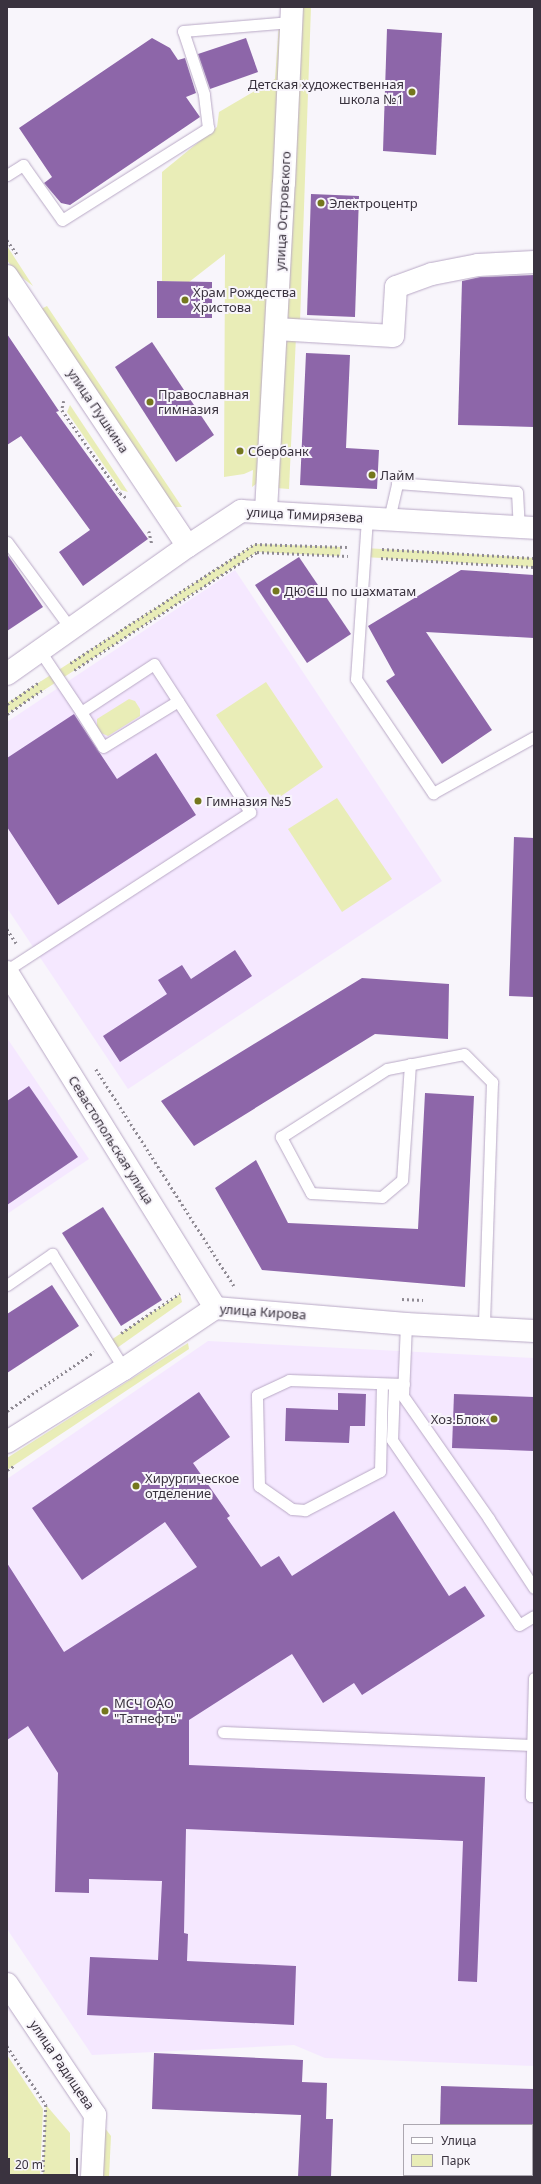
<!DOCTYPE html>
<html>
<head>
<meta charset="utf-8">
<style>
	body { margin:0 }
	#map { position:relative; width:541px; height:2184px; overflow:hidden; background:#f8f5fb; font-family:"Noto Sans",sans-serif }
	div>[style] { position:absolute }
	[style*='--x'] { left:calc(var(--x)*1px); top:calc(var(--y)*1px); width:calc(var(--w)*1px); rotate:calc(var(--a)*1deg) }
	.built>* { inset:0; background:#f5e8ff }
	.green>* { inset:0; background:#e9edb7 }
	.building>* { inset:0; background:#8d66a9 }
	.path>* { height:2.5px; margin-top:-1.25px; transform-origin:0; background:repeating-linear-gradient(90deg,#908b94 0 2px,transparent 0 5px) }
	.roads { filter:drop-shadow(0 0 1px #b9a9c6) drop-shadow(0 0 1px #b9a9c6) }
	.lane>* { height:11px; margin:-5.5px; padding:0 5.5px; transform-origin:5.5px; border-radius:5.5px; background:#fff }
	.street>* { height:22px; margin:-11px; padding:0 11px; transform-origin:11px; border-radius:11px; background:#fff }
	.secondary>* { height:22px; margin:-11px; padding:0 11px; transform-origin:11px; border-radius:11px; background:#fff }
	.dots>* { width:11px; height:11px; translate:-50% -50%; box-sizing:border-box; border:2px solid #f8f5fb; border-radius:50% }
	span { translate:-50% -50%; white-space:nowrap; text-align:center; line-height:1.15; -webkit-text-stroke:4px #f8f5fb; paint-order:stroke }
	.poi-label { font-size:13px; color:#3a333f }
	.right { translate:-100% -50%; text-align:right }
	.left { translate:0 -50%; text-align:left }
	.street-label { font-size:13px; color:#3a333f }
	.frame { position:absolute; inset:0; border:8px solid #3a333f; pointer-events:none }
	.legend { position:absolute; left:403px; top:2124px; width:130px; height:52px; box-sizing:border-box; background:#f8f5fb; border:1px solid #aca7b0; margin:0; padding:5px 7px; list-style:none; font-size:12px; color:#3a333f }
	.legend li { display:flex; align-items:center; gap:8px; height:20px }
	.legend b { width:20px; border:1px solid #aca7b0 }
	.scale { position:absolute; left:8px; top:2158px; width:70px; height:18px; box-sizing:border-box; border:2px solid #3a333f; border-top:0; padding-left:5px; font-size:12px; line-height:14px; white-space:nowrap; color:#3a333f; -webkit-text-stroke:3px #f8f5fb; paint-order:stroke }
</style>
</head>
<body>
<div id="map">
	<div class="built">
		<div style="clip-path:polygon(235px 570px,442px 881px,128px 1089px,7px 908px,7px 722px)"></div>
		<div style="clip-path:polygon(7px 1038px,89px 1159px,7px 1214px)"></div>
		<div style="clip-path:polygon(208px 1341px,534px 1358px,534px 2066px,325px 2058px,294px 2045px,92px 2055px,7px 1929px,7px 1479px)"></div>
	</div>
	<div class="green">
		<div style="clip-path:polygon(299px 7px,311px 7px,300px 322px,285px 322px)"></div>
		<div style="clip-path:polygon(291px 22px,263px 479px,252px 487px,253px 470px,244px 474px,224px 477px,225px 254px,189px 282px,162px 281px,162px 172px,217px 127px,219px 112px,275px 79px,279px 23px)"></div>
		<div style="clip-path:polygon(7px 246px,33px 286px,16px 273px,7px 260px)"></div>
		<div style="clip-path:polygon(47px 306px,182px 507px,170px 507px,37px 311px)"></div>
		<div style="clip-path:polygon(284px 336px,296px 336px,289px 489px,276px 488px)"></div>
		<div style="clip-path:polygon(70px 405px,128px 492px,121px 490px,67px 412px)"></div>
		<div style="clip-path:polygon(255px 544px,341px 547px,340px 556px,257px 552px,7px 714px,7px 703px)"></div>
		<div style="clip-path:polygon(365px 548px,534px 558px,534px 567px,364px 557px)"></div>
		<div style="clip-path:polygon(266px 682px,323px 767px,274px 801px,216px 715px)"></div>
		<div style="clip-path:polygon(129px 699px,135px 701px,140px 709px,140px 716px,108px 736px,101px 733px,97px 726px,97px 719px)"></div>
		<div style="clip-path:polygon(337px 798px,392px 879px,342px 912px,288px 829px)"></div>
		<div style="clip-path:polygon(180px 1294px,182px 1302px,117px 1348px,111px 1340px)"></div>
		<div style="clip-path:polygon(188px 1343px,189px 1349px,7px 1470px,7px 1458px)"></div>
		<div style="clip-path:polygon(7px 2055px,43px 2109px,40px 2177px,7px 2177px)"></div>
		<div style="clip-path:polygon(46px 2105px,70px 2133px,70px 2177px,43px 2177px)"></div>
		<div style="clip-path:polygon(95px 2115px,111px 2136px,109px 2177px,92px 2177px)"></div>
	</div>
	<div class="building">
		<div style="clip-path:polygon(387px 29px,442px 33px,436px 155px,383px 151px)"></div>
		<div style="clip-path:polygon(152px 38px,170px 48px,178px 60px,185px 58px,196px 93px,186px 97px,200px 117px,70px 205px,61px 203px,44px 183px,52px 177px,19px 128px)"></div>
		<div style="clip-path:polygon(246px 38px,258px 72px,210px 89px,198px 54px)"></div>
		<div style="clip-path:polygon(311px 194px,359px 196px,355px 317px,307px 315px)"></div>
		<div style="clip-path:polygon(534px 275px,534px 427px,458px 425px,462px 281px,480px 277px)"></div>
		<div style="clip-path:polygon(157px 281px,212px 282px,212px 318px,157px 318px)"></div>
		<div style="clip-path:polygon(7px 334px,59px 411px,56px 412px,148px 539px,83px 586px,59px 552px,90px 530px,21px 436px,7px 445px)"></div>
		<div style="clip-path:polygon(152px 342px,214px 435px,176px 462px,115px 367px)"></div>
		<div style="clip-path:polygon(306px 353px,350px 355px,346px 448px,379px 450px,377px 489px,300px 485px)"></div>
		<div style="clip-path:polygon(7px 554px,43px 607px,7px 631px)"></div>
		<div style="clip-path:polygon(299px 557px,351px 634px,307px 663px,255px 585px)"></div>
		<div style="clip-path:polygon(461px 570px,534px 575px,534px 638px,426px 632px,492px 730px,442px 764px,386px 681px,395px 675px,368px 626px)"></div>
		<div style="clip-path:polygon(74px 714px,117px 779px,156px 753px,196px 815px,58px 905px,7px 827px,7px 758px)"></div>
		<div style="clip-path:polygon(514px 837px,534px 838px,534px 997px,509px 996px)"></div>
		<div style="clip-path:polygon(235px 950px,252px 976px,120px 1062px,103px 1036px,167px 994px,158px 980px,182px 965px,191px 979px)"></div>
		<div style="clip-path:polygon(362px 978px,449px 984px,448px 1039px,375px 1034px,194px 1146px,161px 1101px)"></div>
		<div style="clip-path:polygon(29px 1086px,78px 1157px,7px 1205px,7px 1101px)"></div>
		<div style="clip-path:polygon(425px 1093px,474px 1096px,465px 1287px,262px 1270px,215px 1188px,256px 1160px,288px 1223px,418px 1229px)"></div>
		<div style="clip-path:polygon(103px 1207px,162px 1300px,121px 1326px,62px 1233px)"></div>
		<div style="clip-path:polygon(52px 1285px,79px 1326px,7px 1373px,7px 1314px)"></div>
		<div style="clip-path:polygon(199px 1392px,230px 1437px,193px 1463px,230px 1516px,227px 1518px,261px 1567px,279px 1556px,292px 1576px,394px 1511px,449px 1596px,465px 1586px,485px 1616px,362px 1695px,354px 1683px,323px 1703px,292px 1654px,189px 1720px,189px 1765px,485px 1777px,477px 1982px,458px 1981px,463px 1841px,186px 1829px,184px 1933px,188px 1934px,187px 1961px,296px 1966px,294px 2025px,87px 2015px,90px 1957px,158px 1960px,162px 1881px,89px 1879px,89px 1893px,55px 1892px,58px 1773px,28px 1726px,7px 1740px,7px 1563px,64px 1652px,197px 1567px,165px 1522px,82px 1580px,32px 1508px)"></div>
		<div style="clip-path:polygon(338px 1393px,366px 1394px,365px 1426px,350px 1426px,349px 1443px,285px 1441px,286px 1408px,338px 1410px)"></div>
		<div style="clip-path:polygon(454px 1394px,534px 1397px,534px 1451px,452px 1448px)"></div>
		<div style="clip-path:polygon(154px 2053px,303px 2060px,302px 2082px,327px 2083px,326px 2119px,333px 2119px,331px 2177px,298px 2177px,301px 2115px,152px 2109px)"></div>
		<div style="clip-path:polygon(441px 2086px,534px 2089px,534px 2125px,440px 2125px)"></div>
	</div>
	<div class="path">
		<div style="--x:7;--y:240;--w:17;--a:54"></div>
		<div style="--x:64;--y:401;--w:9;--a:103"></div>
		<div style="--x:62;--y:410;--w:101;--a:55.1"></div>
		<div style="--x:120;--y:493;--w:9;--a:36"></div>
		<div style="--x:149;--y:531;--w:13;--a:77"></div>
		<div style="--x:382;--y:549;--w:152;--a:3.4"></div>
		<div style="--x:381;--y:558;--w:153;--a:3.4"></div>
		<div style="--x:70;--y:663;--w:220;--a:-32.8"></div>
		<div style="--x:255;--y:544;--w:92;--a:1.9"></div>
		<div style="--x:74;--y:670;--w:218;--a:-32.8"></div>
		<div style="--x:257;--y:552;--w:91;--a:2.5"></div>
		<div style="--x:7;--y:704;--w:40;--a:-34"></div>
		<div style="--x:7;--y:714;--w:45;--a:-34"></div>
		<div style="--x:7;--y:929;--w:17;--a:57"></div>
		<div style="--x:96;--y:1069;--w:257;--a:57.5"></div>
		<div style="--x:402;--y:1299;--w:21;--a:3"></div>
		<div style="--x:121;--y:1333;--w:71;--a:-34.1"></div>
		<div style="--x:7;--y:1411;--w:105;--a:-34.1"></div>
		<div style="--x:7;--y:1470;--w:9;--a:-32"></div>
		<div style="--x:7;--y:2046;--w:71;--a:56.5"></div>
		<div style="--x:46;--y:2105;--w:72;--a:92.4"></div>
	</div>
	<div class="roads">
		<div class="lane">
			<div style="--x:7;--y:175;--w:19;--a:-32"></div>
			<div style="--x:23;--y:165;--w:67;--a:54.7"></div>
			<div style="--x:62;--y:220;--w:173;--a:-32.2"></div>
			<div style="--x:208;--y:128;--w:34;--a:-97"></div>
			<div style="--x:204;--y:94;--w:66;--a:-108.4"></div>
			<div style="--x:183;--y:31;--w:108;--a:-4.8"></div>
			<div style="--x:367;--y:518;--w:161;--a:93.9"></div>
			<div style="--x:356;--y:679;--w:138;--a:56"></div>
			<div style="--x:433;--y:793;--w:115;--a:-29"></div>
			<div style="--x:389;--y:519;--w:37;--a:-77"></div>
			<div style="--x:397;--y:483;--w:120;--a:4.3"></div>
			<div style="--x:517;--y:492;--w:35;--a:87"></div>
			<div style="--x:7;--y:542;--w:108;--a:53.7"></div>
			<div style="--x:81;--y:712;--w:41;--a:57.8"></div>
			<div style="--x:103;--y:747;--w:88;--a:-31.5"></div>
			<div style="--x:7;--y:970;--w:290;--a:-33"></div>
			<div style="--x:250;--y:812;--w:176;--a:-123"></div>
			<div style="--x:154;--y:664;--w:87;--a:146.7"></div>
			<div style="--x:81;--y:712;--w:73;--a:-123.9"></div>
			<div style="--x:410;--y:1064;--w:116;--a:93.9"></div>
			<div style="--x:402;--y:1180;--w:26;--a:140"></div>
			<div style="--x:382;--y:1197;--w:71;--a:-176.8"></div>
			<div style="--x:311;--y:1193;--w:64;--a:-118.2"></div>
			<div style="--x:281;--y:1137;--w:126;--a:-32.7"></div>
			<div style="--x:387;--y:1069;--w:78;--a:-11"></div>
			<div style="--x:464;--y:1054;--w:40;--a:45"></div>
			<div style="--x:492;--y:1082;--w:245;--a:91.9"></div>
			<div style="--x:7;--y:1285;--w:55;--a:-34.6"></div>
			<div style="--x:52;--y:1254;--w:136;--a:57.9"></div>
			<div style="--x:406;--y:1324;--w:72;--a:92.4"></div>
			<div style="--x:403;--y:1396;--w:150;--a:55"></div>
			<div style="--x:489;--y:1519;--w:82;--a:56.9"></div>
			<div style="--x:382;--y:1384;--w:87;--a:91.3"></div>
			<div style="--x:380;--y:1471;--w:85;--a:152.5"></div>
			<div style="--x:305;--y:1510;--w:13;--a:-176"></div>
			<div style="--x:292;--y:1509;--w:40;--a:-145.1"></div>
			<div style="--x:259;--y:1486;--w:91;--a:-91.3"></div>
			<div style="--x:257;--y:1395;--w:35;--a:-25"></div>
			<div style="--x:289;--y:1380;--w:115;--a:2"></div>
			<div style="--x:394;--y:1384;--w:56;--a:92"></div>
			<div style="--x:392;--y:1440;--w:224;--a:55.5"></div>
			<div style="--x:519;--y:1625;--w:17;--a:-31"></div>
			<div style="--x:534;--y:1678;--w:118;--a:91.5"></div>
			<div style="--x:531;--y:1796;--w:3;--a:0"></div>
			<div style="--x:223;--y:1732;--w:309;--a:2.4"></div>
		</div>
		<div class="street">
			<div style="--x:7;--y:276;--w:325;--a:56.2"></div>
			<div style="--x:276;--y:329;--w:117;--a:3.4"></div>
			<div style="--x:393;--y:336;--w:49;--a:-86.5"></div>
			<div style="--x:396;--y:287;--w:38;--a:-20"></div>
			<div style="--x:432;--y:274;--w:47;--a:-11.1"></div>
			<div style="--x:478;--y:265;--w:56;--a:-3.1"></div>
			<div style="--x:266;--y:511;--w:328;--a:-86.9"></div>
			<div style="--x:284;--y:183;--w:176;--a:-87.4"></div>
			<div style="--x:7;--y:972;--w:395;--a:58.2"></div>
		</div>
		<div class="secondary">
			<div style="--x:7;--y:674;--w:222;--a:-35.3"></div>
			<div style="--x:188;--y:546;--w:64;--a:-33.4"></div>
			<div style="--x:241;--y:511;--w:293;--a:3.3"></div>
			<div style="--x:7;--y:1442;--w:138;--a:-32"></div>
			<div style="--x:124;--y:1369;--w:110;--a:-33.8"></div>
			<div style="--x:215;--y:1308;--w:192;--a:4.8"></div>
			<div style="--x:406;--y:1324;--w:128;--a:3.1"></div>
			<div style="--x:7;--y:1984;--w:158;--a:56.1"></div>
			<div style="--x:95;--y:2115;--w:62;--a:92.8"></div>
		</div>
	</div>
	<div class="dots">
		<div style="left:412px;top:92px;background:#74771e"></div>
		<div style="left:321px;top:203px;background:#74771e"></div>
		<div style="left:185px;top:300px;background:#74771e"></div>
		<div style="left:150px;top:402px;background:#74771e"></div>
		<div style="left:240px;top:451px;background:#74771e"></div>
		<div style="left:372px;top:475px;background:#74771e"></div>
		<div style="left:276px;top:591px;background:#74771e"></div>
		<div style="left:198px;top:801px;background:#74771e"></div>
		<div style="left:494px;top:1419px;background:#74771e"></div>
		<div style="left:136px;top:1486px;background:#74771e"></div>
		<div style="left:105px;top:1711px;background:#74771e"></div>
	</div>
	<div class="poi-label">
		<span class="right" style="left:404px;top:92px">Детская художественная<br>школа №1</span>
		<span class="left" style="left:329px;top:203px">Электроцентр</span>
		<span class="left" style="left:193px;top:300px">Храм Рождества<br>Христова</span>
		<span class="left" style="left:158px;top:402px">Православная<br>гимназия</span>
		<span class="left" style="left:248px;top:451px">Сбербанк</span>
		<span class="left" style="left:380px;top:475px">Лайм</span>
		<span class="left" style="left:284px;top:591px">ДЮСШ по шахматам</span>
		<span class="left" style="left:206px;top:801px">Гимназия №5</span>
		<span class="right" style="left:486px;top:1419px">Хоз.Блок</span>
		<span class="left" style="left:145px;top:1486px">Хирургическое<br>отделение</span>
		<span class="left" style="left:114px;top:1711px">МСЧ ОАО<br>"Татнефть"</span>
	</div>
	<div class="street-label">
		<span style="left:283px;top:211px;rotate:-87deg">улица Островского</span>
		<span style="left:98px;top:411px;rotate:56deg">улица Пушкина</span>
		<span style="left:305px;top:515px;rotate:3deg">улица Тимирязева</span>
		<span style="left:111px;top:1140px;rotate:58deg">Севастопольская улица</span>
		<span style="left:263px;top:1312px;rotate:4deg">улица Кирова</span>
		<span style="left:62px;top:2065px;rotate:56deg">улица Радищева</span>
	</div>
	<div class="frame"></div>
	<ul class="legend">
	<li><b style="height:5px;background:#fff"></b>Улица</li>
	<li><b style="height:11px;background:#e9edb7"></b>Парк</li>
	</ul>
	<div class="scale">20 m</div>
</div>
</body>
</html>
